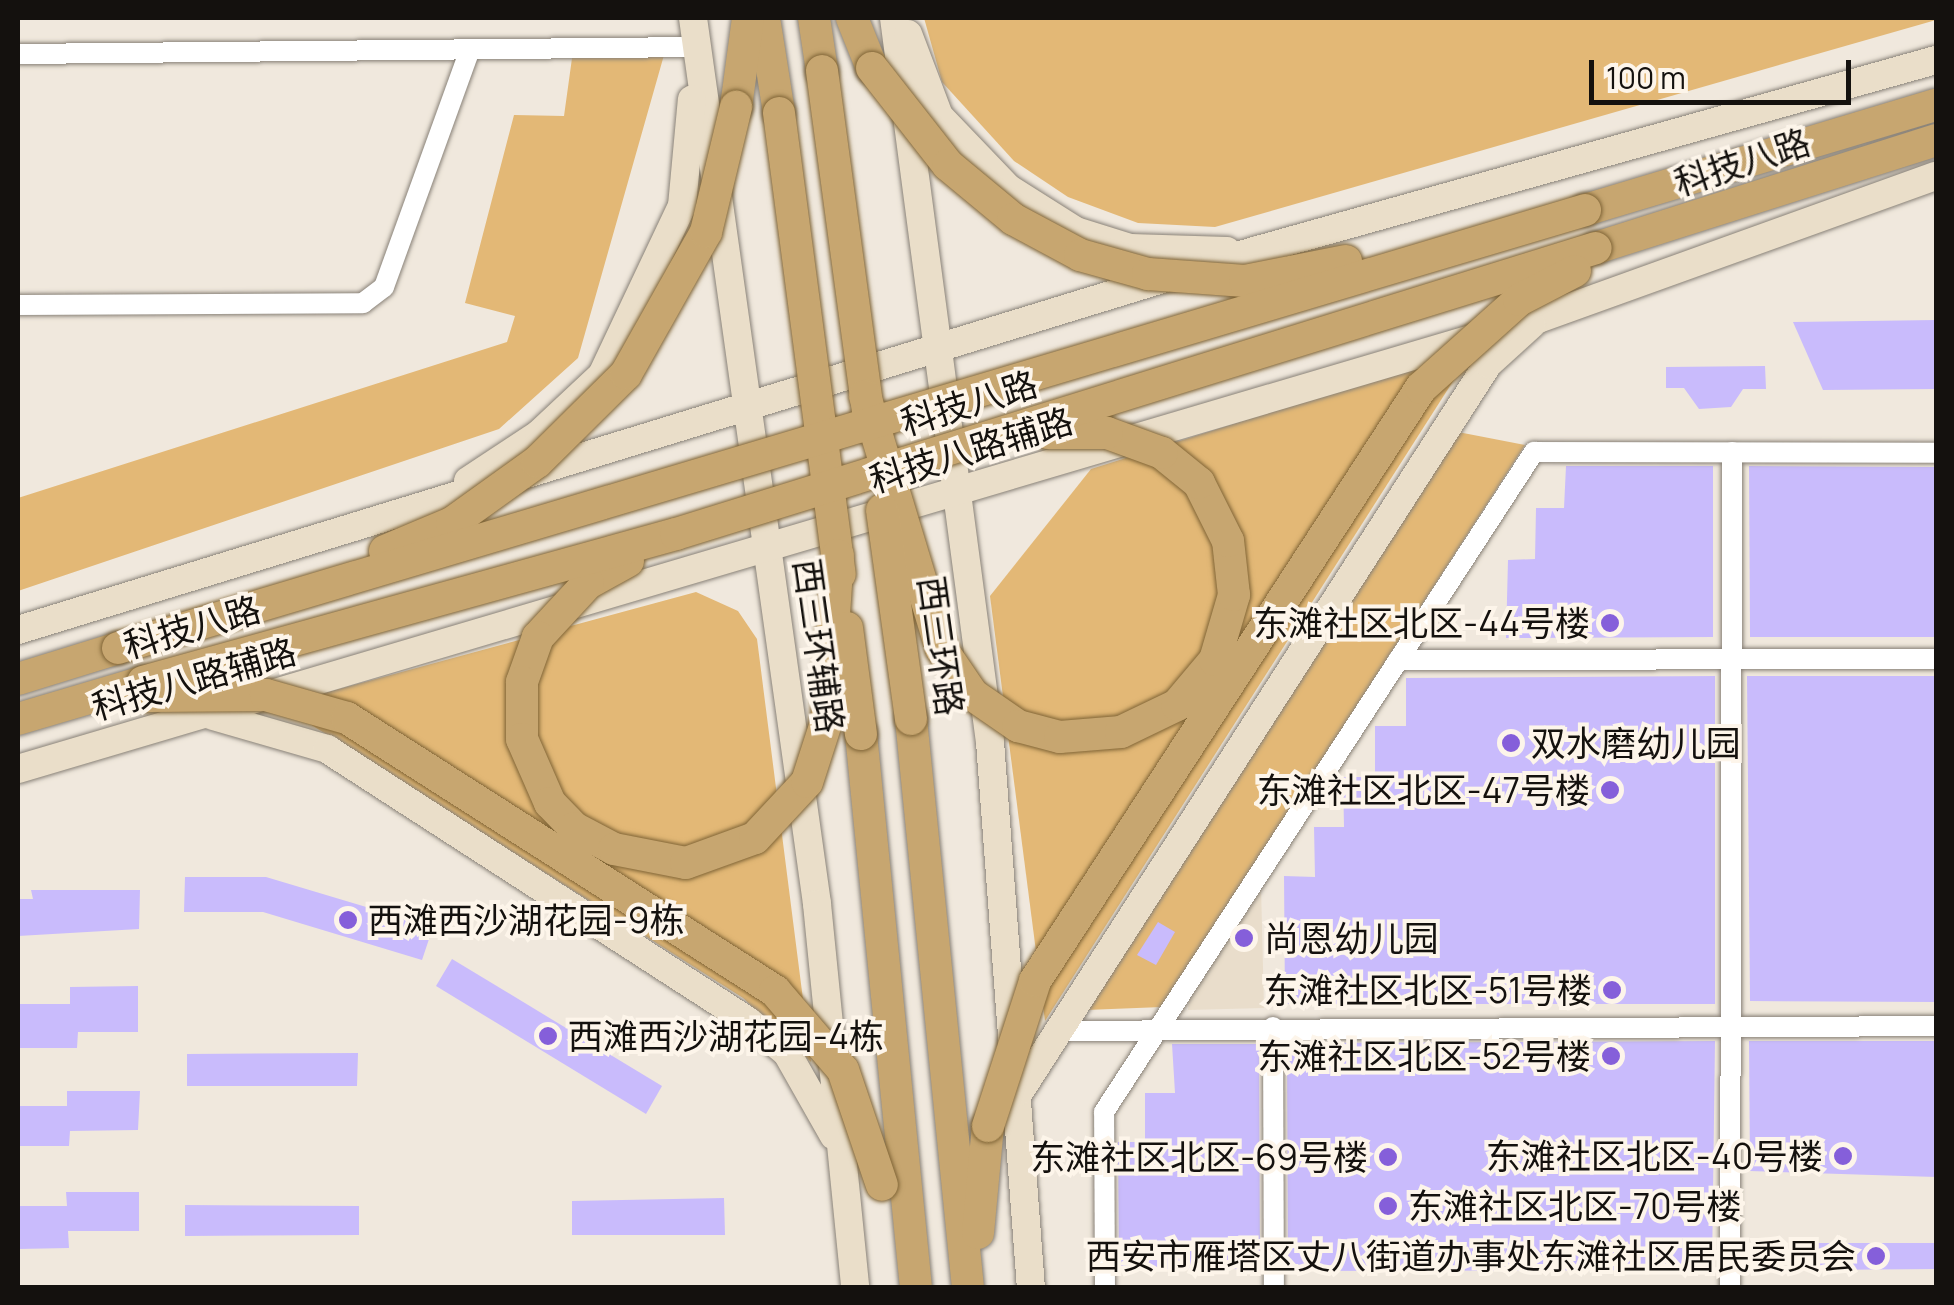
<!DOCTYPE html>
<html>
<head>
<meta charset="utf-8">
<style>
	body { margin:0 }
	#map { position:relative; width:1954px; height:1305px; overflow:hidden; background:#f0e8dd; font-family:Manrope,"Noto Sans SC",sans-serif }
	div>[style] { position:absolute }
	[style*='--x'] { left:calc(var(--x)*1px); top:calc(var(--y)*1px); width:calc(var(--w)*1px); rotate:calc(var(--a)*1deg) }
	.built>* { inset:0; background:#e9ddcb }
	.green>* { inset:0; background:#e3b876 }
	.building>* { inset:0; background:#c9bbfc }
	.roads { filter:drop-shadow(0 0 2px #888177) drop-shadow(0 0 2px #888177) }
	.minor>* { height:20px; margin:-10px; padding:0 10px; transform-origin:10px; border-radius:10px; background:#fff }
	.secondary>* { height:28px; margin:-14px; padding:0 14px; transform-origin:14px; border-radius:14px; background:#eadec9 }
	.trunk>* { height:32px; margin:-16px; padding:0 16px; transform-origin:16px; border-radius:16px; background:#c7a670 }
	.bridges { filter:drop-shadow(0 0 2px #7f6436) drop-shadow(0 0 2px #7f6436) }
	.trunk-bridge>* { height:32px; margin:-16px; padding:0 16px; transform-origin:16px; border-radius:16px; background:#c7a670 }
	.dots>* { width:28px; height:28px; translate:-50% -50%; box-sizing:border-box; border:5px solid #fdf5ea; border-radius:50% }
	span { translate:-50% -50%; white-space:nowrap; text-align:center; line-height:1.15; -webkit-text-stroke:8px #fdf5ea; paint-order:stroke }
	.street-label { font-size:35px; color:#14110e }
	.poi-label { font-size:35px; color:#14110e }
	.right { translate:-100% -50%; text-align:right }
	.left { translate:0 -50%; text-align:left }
	.frame { position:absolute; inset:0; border:20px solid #14110e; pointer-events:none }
	.scale { position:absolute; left:1589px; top:60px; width:262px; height:45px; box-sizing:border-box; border:5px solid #14110e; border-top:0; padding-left:12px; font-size:30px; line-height:35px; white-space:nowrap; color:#14110e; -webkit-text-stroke:8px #fdf5ea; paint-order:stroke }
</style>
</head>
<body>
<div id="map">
	<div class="built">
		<div style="clip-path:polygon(1261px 886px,1264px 1008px,1188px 1010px,1190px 989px)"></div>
	</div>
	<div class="green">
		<div style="clip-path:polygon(924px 18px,1936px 18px,1936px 20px,1215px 227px,1138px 223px,1068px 197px,1014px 161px,942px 82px)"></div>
		<div style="clip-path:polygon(666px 48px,578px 358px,499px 429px,18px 591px,18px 498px,507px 342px,515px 316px,465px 303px,514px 115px,564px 116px,573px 51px)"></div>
		<div style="clip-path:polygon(1464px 364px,1045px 1021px,990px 596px,1091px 469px,1417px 366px)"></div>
		<div style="clip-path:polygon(1458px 432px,1525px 445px,1162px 1007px,1086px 1010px)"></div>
		<div style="clip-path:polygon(696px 592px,738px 611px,757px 639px,811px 1062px,743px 998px,280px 705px)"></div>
	</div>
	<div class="building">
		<div style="clip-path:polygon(1936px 320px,1936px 389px,1823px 390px,1793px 322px)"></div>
		<div style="clip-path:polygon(1765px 366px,1766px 389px,1743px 389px,1731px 407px,1699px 409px,1684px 388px,1666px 388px,1666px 367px)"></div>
		<div style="clip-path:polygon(1566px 466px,1713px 466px,1713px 637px,1506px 638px,1508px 560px,1535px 559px,1536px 508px,1564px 508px)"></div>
		<div style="clip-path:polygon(1749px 466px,1936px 467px,1936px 637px,1750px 637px)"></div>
		<div style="clip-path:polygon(1715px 676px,1715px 1004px,1285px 1004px,1284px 876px,1315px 877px,1314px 827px,1344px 827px,1343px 777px,1375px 777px,1375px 726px,1406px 726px,1406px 678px)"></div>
		<div style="clip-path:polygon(1747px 676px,1936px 676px,1936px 1002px,1750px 1001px)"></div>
		<div style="clip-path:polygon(185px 877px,266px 877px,433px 927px,422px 960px,263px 912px,184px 912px)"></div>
		<div style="clip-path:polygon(31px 890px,140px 890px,139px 929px,18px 936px,18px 899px,33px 899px)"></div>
		<div style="clip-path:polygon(1158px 922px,1175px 932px,1156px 965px,1137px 955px)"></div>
		<div style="clip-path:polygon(452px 959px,662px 1086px,646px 1114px,436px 986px)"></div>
		<div style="clip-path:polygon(138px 986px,138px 1032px,78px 1032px,77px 1048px,18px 1048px,18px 1004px,70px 1004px,70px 987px)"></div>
		<div style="clip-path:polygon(1715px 1041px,1712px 1270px,1288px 1271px,1287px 1043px)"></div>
		<div style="clip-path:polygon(1749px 1041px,1936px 1041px,1936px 1177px,1750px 1171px)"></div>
		<div style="clip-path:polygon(1172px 1044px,1259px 1044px,1260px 1269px,1119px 1269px,1118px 1142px,1145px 1142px,1145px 1093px,1175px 1093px)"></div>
		<div style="clip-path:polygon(358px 1053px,357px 1086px,187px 1086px,187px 1054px)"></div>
		<div style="clip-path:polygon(67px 1091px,140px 1091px,138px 1130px,70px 1131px,69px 1146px,18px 1146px,18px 1106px,67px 1106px)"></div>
		<div style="clip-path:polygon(66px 1192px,139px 1192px,139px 1231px,68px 1231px,69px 1248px,18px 1249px,18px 1206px,67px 1206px)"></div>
		<div style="clip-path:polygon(724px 1198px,725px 1235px,572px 1235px,572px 1201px)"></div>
		<div style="clip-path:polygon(185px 1205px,359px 1206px,359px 1235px,185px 1236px)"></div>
		<div style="clip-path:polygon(1815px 1243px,1936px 1243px,1936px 1269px,1815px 1270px)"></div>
	</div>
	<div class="roads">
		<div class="minor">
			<div style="--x:18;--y:54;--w:679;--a:-0.59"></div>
			<div style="--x:18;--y:305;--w:345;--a:-0.3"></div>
			<div style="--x:363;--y:303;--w:26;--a:-37"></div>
			<div style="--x:384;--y:287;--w:252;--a:-70.1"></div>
			<div style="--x:1398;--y:660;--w:538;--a:-0.11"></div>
			<div style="--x:1273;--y:1027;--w:261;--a:89.8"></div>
			<div style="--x:1054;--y:1031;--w:882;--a:-0.32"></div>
			<div style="--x:1105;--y:1288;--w:176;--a:-90.3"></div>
			<div style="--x:1104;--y:1112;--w:788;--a:-56.92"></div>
			<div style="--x:1534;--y:452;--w:402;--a:0.1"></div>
			<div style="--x:1730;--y:1288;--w:836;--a:-89.86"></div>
		</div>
		<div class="secondary">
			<div style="--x:693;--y:18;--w:895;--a:82.03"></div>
			<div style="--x:817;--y:904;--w:386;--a:84.3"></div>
			<div style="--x:894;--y:18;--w:730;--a:82.45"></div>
			<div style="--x:990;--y:742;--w:548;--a:85.71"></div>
			<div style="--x:908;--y:34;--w:88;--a:69.3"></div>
			<div style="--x:939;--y:116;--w:100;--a:46.2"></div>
			<div style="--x:1008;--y:188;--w:80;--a:32.3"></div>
			<div style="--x:1076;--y:231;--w:57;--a:17.5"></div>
			<div style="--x:1130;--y:248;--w:97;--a:1.8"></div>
			<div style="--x:468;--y:481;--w:85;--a:-33.5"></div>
			<div style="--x:539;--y:434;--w:86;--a:-43.1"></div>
			<div style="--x:602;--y:375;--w:187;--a:-64.7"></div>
			<div style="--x:682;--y:206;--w:107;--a:-84.7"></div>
			<div style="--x:18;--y:630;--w:1293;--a:-17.05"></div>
			<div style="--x:1254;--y:251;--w:708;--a:-15.65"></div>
			<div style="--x:213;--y:716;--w:119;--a:16.1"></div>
			<div style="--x:327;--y:749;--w:501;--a:32.87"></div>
			<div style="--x:748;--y:1021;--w:50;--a:39.4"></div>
			<div style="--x:787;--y:1053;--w:95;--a:60.5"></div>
			<div style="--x:18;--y:769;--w:1585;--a:-16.49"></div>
			<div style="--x:1538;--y:319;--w:423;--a:-19.8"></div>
			<div style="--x:1020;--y:1091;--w:865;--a:-57.23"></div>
			<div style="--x:1488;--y:364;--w:59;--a:-42.3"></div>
		</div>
		<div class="trunk">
			<div style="--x:764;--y:18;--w:96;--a:81"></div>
			<div style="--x:814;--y:18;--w:54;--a:81.4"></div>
			<div style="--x:852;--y:18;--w:54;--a:68.2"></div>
			<div style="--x:736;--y:107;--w:90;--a:-82.3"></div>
			<div style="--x:1585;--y:210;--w:366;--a:-16.7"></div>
			<div style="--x:1596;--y:248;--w:357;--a:-17.6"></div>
			<div style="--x:18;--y:679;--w:105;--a:-17.2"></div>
			<div style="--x:18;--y:719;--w:130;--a:-16.5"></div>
			<div style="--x:911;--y:719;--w:572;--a:84.28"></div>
			<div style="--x:861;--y:734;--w:557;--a:84.33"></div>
			<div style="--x:978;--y:1233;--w:107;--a:-84.7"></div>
		</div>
	</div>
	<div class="bridges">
		<div class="trunk-bridge">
			<div style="--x:872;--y:68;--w:123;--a:51.9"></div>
			<div style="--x:948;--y:165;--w:85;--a:39.7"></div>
			<div style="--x:1013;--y:219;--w:76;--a:28.2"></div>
			<div style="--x:1080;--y:255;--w:71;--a:15.6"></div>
			<div style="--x:1148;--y:274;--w:97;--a:4.1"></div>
			<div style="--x:1245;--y:281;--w:103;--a:-11.2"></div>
			<div style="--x:822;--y:71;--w:349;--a:82.3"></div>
			<div style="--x:779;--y:113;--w:465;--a:82.5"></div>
			<div style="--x:865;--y:396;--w:263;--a:73.2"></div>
			<div style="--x:941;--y:648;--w:57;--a:55.8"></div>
			<div style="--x:973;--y:695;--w:55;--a:34.6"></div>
			<div style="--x:1018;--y:726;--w:43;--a:14.7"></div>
			<div style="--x:1060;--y:737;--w:61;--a:-4.7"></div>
			<div style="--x:1121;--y:732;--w:62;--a:-25.7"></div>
			<div style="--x:1177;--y:705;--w:59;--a:-49.8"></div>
			<div style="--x:1215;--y:660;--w:68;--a:-73.7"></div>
			<div style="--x:1234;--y:595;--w:54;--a:-96.3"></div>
			<div style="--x:1228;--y:541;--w:65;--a:-116.6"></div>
			<div style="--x:1199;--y:483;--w:48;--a:-141"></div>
			<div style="--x:1162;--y:453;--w:59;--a:-160"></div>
			<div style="--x:1107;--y:433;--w:59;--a:180"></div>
			<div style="--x:882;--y:510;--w:211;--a:82.1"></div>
			<div style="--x:385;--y:551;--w:73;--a:-22.7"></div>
			<div style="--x:452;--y:523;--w:105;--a:-35.7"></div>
			<div style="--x:537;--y:462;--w:125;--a:-44.7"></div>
			<div style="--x:626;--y:374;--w:163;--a:-60.6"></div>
			<div style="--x:706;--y:232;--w:129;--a:-76.5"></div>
			<div style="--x:628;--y:561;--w:46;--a:151.2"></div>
			<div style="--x:588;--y:583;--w:74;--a:132.8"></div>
			<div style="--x:538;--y:637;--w:48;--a:109.6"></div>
			<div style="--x:522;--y:682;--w:57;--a:90"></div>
			<div style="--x:522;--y:739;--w:70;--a:66.4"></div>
			<div style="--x:550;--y:803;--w:35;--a:46"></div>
			<div style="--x:574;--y:828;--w:45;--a:27.7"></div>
			<div style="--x:614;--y:849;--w:73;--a:11"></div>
			<div style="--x:686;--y:863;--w:73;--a:-19.9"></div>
			<div style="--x:755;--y:838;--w:76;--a:-47.1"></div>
			<div style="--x:807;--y:782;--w:65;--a:-72.1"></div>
			<div style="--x:827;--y:720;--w:165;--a:-86.2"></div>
			<div style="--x:847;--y:628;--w:107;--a:82.5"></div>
			<div style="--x:118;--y:648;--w:1531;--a:-16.62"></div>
			<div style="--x:143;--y:682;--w:553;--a:-15.52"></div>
			<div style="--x:676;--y:534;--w:963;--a:-17.27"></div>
			<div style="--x:149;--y:696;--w:117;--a:-0.5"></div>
			<div style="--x:266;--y:695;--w:84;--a:15.9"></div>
			<div style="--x:347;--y:718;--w:508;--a:32.53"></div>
			<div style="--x:775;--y:991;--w:104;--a:49.3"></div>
			<div style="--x:843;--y:1070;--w:121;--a:71.3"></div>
			<div style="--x:988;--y:1126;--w:152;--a:-72"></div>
			<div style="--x:1035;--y:981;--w:708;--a:-56.94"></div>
			<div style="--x:1421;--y:388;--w:132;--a:-41.9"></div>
			<div style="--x:1519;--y:300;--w:63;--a:-27.4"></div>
		</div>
	</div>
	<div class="dots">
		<div style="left:1610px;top:623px;background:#855fda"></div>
		<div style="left:1511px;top:743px;background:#855fda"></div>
		<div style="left:1610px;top:790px;background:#855fda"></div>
		<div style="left:348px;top:920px;background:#855fda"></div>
		<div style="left:1244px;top:938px;background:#855fda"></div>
		<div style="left:1612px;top:990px;background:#855fda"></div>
		<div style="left:548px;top:1036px;background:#855fda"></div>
		<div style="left:1611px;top:1056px;background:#855fda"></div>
		<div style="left:1843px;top:1156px;background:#855fda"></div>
		<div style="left:1388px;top:1157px;background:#855fda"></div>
		<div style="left:1388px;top:1206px;background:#855fda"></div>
		<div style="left:1876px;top:1256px;background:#855fda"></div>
	</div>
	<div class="street-label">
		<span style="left:1742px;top:162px;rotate:-18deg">科技八路</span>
		<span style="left:969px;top:403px;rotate:-17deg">科技八路</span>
		<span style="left:971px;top:450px;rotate:-17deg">科技八路辅路</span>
		<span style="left:192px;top:627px;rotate:-16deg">科技八路</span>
		<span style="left:819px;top:646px;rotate:82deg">西三环辅路</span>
		<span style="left:941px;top:646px;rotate:82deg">西三环路</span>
		<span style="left:194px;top:679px;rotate:-16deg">科技八路辅路</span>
	</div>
	<div class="poi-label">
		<span class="right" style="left:1590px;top:623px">东滩社区北区-44号楼</span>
		<span class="left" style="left:1531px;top:743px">双水磨幼儿园</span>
		<span class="right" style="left:1590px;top:790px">东滩社区北区-47号楼</span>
		<span class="left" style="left:368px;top:920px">西滩西沙湖花园-9栋</span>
		<span class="left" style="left:1264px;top:938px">尚恩幼儿园</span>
		<span class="right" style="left:1592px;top:990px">东滩社区北区-51号楼</span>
		<span class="left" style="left:568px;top:1036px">西滩西沙湖花园-4栋</span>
		<span class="right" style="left:1591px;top:1056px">东滩社区北区-52号楼</span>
		<span class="right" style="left:1823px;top:1156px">东滩社区北区-40号楼</span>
		<span class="right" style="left:1368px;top:1157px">东滩社区北区-69号楼</span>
		<span class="left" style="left:1408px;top:1206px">东滩社区北区-70号楼</span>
		<span class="right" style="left:1856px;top:1256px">西安市雁塔区丈八街道办事处东滩社区居民委员会</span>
	</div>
	<div class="frame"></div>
	<div class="scale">100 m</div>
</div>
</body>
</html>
